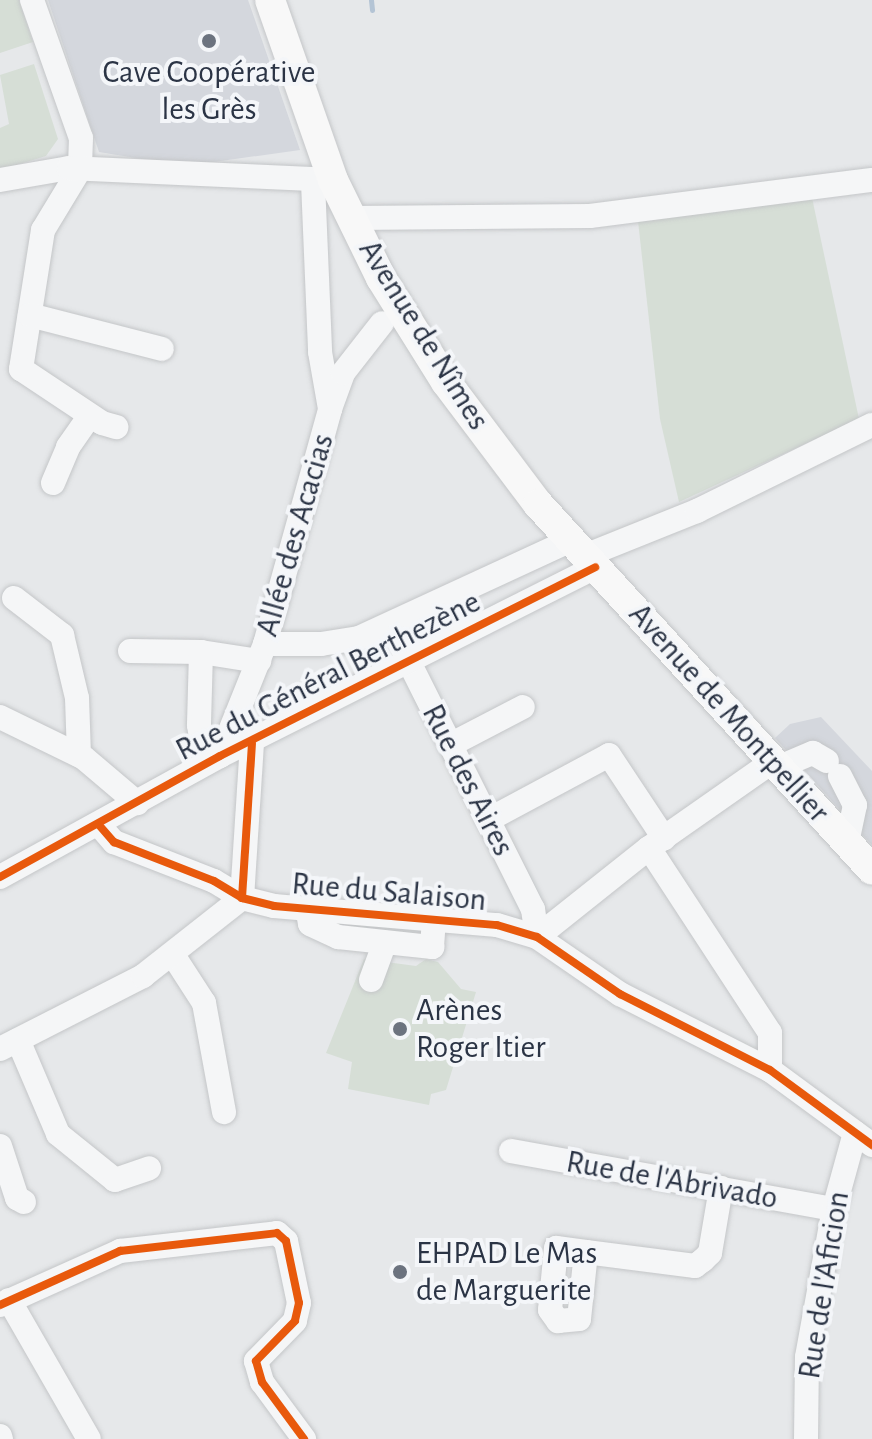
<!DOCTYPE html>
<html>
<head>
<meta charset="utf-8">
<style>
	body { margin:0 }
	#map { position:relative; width:872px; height:1439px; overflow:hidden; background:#e6e8ea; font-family:"Alegreya Sans",sans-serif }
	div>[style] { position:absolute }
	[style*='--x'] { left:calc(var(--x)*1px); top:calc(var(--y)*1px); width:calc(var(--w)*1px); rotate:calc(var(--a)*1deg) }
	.built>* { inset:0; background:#d4d7dd }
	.green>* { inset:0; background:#d6ded6 }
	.stream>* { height:5px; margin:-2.5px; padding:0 2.5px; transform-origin:2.5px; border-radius:2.5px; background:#b4c4d5 }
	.roads { filter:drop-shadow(0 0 2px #c4c6c8) drop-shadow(0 0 2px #c4c6c8) }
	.minor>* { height:24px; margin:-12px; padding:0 12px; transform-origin:12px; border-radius:12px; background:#f5f6f7 }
	.major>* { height:30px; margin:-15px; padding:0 15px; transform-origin:15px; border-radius:15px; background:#f8f8f8 }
	.cycleway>* { height:8px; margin:-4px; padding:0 4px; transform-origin:4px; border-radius:4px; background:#e8590c }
	.dots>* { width:22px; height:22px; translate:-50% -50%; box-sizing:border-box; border:4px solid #f4f6f9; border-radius:50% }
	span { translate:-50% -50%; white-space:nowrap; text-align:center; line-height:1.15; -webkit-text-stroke:8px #f4f6f9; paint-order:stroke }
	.poi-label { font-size:32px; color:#2b3445 }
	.left { translate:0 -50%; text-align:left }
	.street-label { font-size:32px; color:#2b3445 }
</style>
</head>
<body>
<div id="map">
	<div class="built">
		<div style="clip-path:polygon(48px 0,248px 0,300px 150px,185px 166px,99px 152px)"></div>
		<div style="clip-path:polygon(821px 717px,872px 771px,872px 845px,775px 738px,790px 724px)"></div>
	</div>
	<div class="green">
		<div style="clip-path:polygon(0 0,19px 0,33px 42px,0 53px)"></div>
		<div style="clip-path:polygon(34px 64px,58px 139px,46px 156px,0 170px,0 128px,9px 124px,0 75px)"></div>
		<div style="clip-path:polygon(811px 193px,859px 419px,679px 502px,660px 419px,638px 221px)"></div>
		<div style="clip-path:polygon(364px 959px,416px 966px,426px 959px,438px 962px,461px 989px,476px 992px,446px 1090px,431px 1094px,429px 1105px,348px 1089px,352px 1062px,326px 1053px)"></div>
	</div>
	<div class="stream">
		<div style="--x:371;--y:0;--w:10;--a:84"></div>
	</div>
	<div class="roads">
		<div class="minor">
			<div style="--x:32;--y:0;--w:146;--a:70.5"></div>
			<div style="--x:81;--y:138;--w:31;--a:92"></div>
			<div style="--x:80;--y:169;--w:71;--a:121.2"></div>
			<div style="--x:43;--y:230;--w:141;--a:99"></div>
			<div style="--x:21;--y:369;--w:97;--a:33.7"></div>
			<div style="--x:102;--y:423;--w:15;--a:16"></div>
			<div style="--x:0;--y:180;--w:70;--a:-9.9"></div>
			<div style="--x:69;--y:168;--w:264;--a:2.6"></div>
			<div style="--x:313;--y:182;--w:170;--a:87.6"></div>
			<div style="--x:320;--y:352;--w:58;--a:80"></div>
			<div style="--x:351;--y:218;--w:239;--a:-0.5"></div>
			<div style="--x:590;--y:216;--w:284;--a:-7.3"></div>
			<div style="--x:30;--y:315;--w:136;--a:14.4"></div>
			<div style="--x:53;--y:483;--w:39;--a:-67"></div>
			<div style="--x:68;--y:447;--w:38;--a:-55"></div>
			<div style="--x:585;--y:556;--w:121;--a:-21.9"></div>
			<div style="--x:697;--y:511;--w:195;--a:-26.2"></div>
			<div style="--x:14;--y:598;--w:61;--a:37.6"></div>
			<div style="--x:62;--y:635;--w:65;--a:76.6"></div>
			<div style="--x:77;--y:698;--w:57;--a:88"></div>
			<div style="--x:391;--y:626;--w:317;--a:63.4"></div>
			<div style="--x:533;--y:909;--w:28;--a:82"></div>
			<div style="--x:265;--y:644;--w:56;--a:0"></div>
			<div style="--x:321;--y:644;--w:38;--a:-9"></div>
			<div style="--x:359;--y:638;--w:234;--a:-24.8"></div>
			<div style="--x:130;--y:651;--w:71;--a:0.8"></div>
			<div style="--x:201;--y:652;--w:59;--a:8.8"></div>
			<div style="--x:201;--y:652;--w:73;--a:91.6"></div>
			<div style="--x:199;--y:725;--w:20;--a:81"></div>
			<div style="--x:202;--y:745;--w:21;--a:31"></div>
			<div style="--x:0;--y:717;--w:93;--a:26"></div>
			<div style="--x:84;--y:758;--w:70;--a:40.3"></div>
			<div style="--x:450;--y:745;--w:82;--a:-27.5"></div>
			<div style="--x:220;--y:756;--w:121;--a:-68.1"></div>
			<div style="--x:265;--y:644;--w:244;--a:-74.5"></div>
			<div style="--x:330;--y:409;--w:38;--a:-70"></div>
			<div style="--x:343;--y:373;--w:63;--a:-52"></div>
			<div style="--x:777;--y:768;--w:39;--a:-23"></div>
			<div style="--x:813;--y:753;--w:16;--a:30"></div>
			<div style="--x:840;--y:776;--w:33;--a:63"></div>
			<div style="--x:855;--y:805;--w:39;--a:102"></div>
			<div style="--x:488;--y:820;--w:137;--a:-28.2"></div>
			<div style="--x:609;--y:755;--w:100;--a:56.5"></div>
			<div style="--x:99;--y:825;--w:23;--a:49"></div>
			<div style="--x:114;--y:842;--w:107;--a:21.3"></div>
			<div style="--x:214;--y:881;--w:33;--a:31"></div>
			<div style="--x:242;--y:898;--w:33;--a:14"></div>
			<div style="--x:274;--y:906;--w:224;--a:4.9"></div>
			<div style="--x:497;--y:925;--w:42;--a:16.7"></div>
			<div style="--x:537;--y:937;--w:101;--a:34.5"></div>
			<div style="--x:620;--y:994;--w:168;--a:26.9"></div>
			<div style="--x:770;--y:1070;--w:127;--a:36.3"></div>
			<div style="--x:649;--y:848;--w:221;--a:56.8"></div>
			<div style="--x:770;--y:1033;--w:37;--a:90"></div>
			<div style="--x:0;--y:877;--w:251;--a:-28.8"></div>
			<div style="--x:220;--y:756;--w:420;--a:-26.7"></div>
			<div style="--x:242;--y:898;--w:155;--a:-86.3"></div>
			<div style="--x:307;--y:908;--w:16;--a:79"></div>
			<div style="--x:310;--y:924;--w:31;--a:25"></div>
			<div style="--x:338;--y:937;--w:95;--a:6.1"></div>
			<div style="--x:432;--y:947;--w:30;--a:-86"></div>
			<div style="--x:537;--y:937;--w:143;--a:-38.5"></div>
			<div style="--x:649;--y:848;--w:150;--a:-35"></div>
			<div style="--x:173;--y:955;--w:57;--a:57.1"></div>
			<div style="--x:204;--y:1003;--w:111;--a:79.6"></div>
			<div style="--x:371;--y:980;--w:40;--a:-69.8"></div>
			<div style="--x:18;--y:1040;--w:102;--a:66.9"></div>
			<div style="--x:58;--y:1134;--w:73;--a:38.9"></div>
			<div style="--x:115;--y:1180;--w:36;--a:-19"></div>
			<div style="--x:0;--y:1049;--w:161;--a:-27"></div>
			<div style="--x:143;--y:976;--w:126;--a:-38.2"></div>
			<div style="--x:0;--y:1146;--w:55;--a:71.9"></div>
			<div style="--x:17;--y:1198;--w:8;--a:30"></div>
			<div style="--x:511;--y:1151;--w:328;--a:10.2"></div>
			<div style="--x:586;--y:1252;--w:30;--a:-172"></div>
			<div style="--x:556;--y:1248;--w:62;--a:95.5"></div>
			<div style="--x:550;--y:1310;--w:14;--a:54"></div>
			<div style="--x:558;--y:1321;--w:21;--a:-5"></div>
			<div style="--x:579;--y:1319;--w:67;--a:-84"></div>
			<div style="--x:586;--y:1252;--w:110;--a:7.3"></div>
			<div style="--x:695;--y:1266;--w:10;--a:-37"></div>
			<div style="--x:703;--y:1260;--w:10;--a:-45"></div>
			<div style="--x:710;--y:1253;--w:66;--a:-80.4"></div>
			<div style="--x:9;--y:1300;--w:160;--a:60.1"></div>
			<div style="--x:0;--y:1305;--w:132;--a:-24.2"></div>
			<div style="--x:120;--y:1251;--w:158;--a:-6.5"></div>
			<div style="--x:277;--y:1233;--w:12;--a:42"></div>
			<div style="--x:286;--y:1241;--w:63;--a:78.2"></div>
			<div style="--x:299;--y:1303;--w:18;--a:103"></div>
			<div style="--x:295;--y:1321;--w:56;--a:134.3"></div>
			<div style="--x:256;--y:1361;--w:22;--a:74"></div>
			<div style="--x:262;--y:1382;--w:71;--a:53.6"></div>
			<div style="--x:0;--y:1436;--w:3;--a:72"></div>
			<div style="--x:806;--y:1439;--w:82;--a:-89.3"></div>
			<div style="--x:807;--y:1357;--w:150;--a:-79.7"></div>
			<div style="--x:834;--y:1209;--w:79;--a:-74.6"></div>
		</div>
		<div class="major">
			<div style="--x:270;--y:0;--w:191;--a:70.7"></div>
			<div style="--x:333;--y:180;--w:109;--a:63.9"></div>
			<div style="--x:381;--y:278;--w:123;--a:58"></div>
			<div style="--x:446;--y:382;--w:153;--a:53"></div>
			<div style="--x:538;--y:504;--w:495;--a:47.6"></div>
		</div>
	</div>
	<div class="cycleway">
		<div style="--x:99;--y:825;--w:23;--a:49"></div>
		<div style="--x:114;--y:842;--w:107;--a:21.3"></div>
		<div style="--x:214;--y:881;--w:33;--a:31"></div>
		<div style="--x:242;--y:898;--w:33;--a:14"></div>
		<div style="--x:274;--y:906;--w:224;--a:4.9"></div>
		<div style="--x:497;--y:925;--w:42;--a:16.7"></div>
		<div style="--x:537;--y:937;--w:101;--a:34.5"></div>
		<div style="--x:620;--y:994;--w:168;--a:26.9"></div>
		<div style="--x:770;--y:1070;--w:127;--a:36.3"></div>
		<div style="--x:0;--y:877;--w:251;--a:-28.8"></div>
		<div style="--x:220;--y:756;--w:420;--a:-26.7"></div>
		<div style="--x:242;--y:898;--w:155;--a:-86.3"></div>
		<div style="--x:0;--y:1305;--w:132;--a:-24.2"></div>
		<div style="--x:120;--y:1251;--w:158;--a:-6.5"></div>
		<div style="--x:277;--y:1233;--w:12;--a:42"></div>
		<div style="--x:286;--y:1241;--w:63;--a:78.2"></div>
		<div style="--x:299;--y:1303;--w:18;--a:103"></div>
		<div style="--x:295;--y:1321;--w:56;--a:134.3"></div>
		<div style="--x:256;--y:1361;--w:22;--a:74"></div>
		<div style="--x:262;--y:1382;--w:71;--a:53.6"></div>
	</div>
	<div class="dots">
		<div style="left:209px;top:41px;background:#6c737f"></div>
		<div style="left:400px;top:1029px;background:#6c737f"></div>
		<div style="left:400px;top:1272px;background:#6c737f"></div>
	</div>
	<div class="poi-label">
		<span style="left:209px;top:91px">Cave Coopérative<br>les Grès</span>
		<span class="left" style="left:416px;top:1029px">Arènes<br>Roger Itier</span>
		<span class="left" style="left:416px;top:1272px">EHPAD Le Mas<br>de Marguerite</span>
	</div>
	<div class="street-label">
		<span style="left:424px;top:335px;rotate:58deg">Avenue de Nîmes</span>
		<span style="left:295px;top:535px;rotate:-74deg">Allée des Acacias</span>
		<span style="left:328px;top:676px;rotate:-27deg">Rue du Général Berthezène</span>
		<span style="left:729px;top:713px;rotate:48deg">Avenue de Montpellier</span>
		<span style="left:468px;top:780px;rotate:63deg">Rue des Aires</span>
		<span style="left:389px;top:892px;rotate:5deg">Rue du Salaison</span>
		<span style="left:672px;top:1180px;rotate:10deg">Rue de l'Abrivado</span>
		<span style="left:824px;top:1285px;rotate:-81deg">Rue de l'Aficion</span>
	</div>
</div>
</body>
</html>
